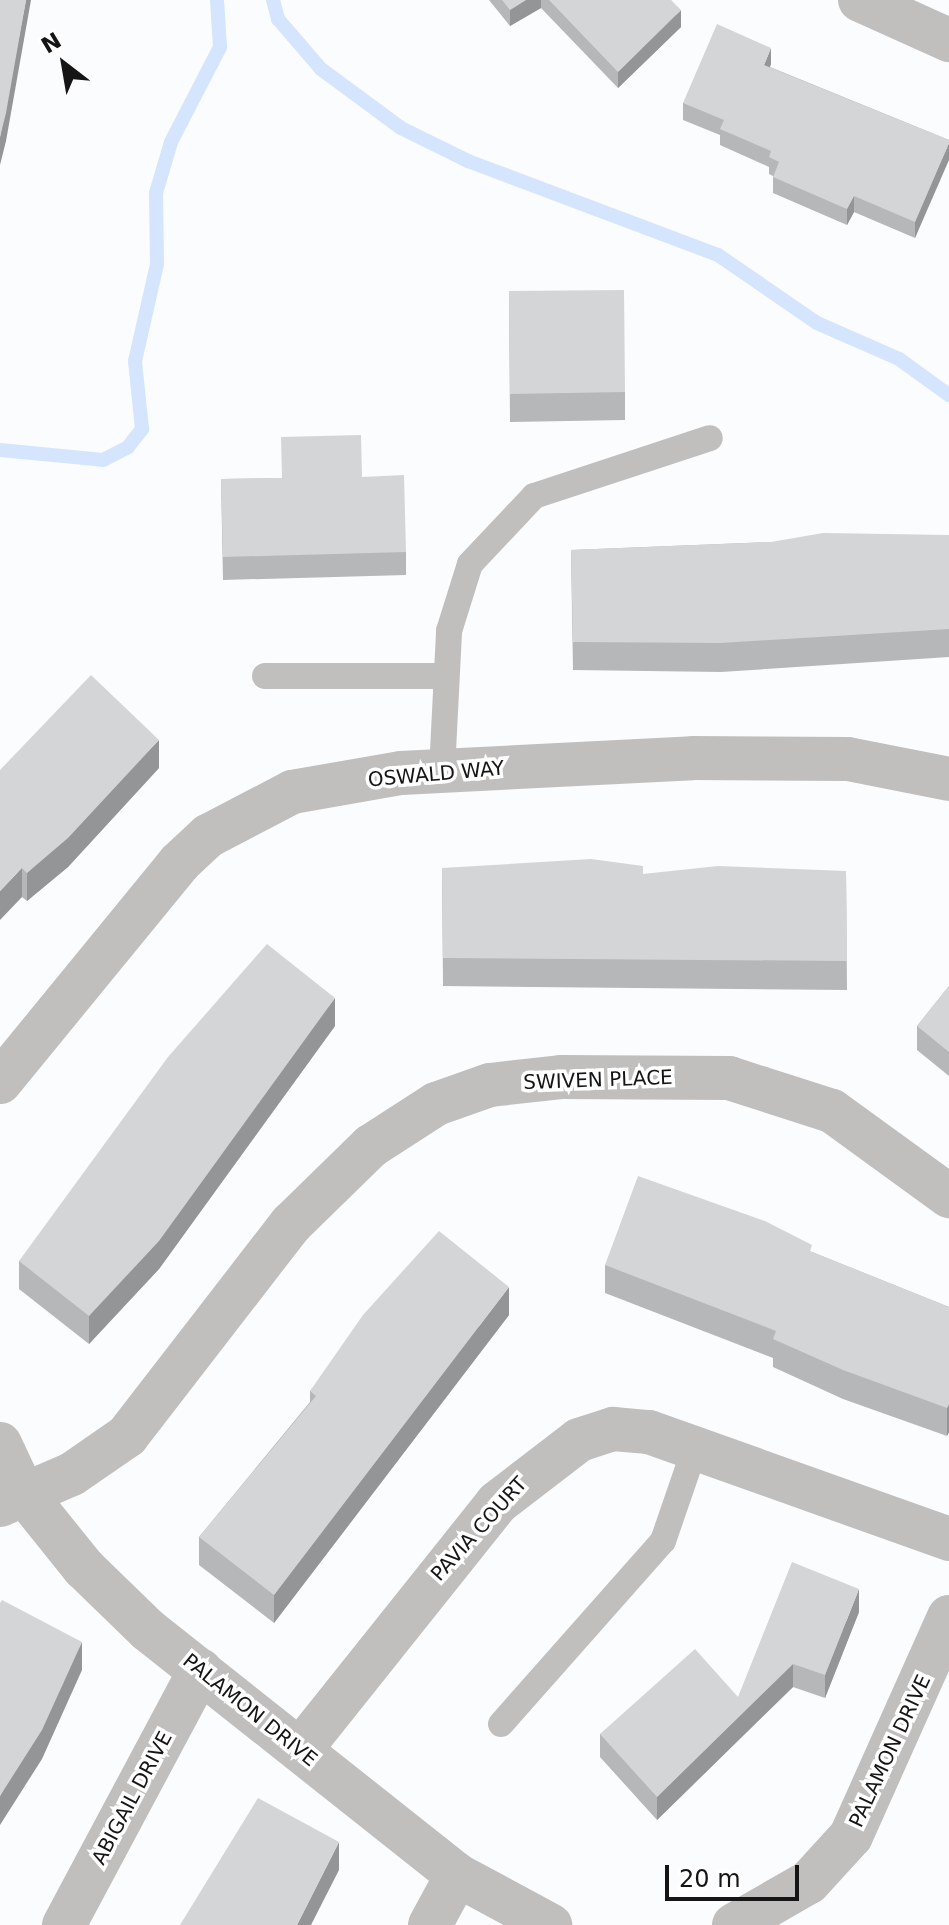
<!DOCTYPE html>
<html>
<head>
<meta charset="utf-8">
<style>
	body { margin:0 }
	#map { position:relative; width:949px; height:1925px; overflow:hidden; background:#fafcfe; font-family:"DejaVu Sans",sans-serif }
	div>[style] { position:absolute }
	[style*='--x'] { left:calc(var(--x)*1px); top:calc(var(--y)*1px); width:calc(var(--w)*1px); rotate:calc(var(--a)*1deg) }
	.stream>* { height:14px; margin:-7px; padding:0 7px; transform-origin:7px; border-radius:7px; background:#d4e5fd }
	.service>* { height:26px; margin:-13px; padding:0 13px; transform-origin:13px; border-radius:13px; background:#c0bfbe }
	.minor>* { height:44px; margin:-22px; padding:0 22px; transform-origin:22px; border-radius:22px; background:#c0bfbe }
	.wall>* { inset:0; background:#b5b7b9 }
	.shaded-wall>* { inset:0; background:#949596 }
	.building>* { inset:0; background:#d3d5d7 }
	span { translate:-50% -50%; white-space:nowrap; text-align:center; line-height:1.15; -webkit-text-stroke:7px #fff; paint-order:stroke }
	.street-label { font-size:20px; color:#151516 }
	.north { position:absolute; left:24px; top:24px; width:80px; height:80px; -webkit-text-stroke:6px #fff; paint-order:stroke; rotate:329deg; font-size:22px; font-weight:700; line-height:32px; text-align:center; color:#151516 }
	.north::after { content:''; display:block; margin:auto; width:28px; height:36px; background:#151516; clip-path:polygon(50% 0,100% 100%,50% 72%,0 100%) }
	.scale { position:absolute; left:665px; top:1865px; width:134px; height:36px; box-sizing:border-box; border:4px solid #151516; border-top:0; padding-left:10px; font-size:24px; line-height:28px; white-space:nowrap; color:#151516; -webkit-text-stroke:6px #fff; paint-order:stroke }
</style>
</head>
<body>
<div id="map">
	<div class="stream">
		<div style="--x:273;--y:0;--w:20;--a:75"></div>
		<div style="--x:278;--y:19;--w:66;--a:49.3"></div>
		<div style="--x:321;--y:69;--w:99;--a:36.4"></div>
		<div style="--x:401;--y:128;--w:75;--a:26.2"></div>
		<div style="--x:468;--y:161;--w:267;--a:20.6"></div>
		<div style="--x:718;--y:255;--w:120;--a:34.5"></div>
		<div style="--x:817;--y:323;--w:90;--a:23.7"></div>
		<div style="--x:899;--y:359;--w:62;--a:35.8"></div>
		<div style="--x:0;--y:450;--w:103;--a:5.5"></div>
		<div style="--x:103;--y:460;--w:28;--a:-27"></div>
		<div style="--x:128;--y:447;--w:23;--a:-52"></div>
		<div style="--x:142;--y:429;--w:68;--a:-95.9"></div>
		<div style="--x:135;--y:361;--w:99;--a:-77.2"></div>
		<div style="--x:157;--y:264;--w:71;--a:-90.8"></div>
		<div style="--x:156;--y:193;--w:53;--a:-73.6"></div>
		<div style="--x:171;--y:142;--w:107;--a:-62.7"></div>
		<div style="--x:220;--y:47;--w:47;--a:-93.7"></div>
	</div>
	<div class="service">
		<div style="--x:265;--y:676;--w:181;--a:0"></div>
		<div style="--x:442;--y:771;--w:140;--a:-87.1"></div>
		<div style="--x:449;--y:631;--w:70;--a:-72.6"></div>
		<div style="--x:470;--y:564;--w:93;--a:-46.7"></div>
		<div style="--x:534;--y:496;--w:185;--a:-18.2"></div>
		<div style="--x:501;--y:1724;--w:244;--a:-48.5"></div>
		<div style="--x:663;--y:1541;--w:98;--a:-71"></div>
	</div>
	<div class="minor">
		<div style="--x:860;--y:0;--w:98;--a:24.2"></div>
		<div style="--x:0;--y:1082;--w:283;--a:-50.7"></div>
		<div style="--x:179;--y:863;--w:40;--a:-43"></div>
		<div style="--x:208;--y:836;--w:95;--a:-27.6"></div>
		<div style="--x:292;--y:792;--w:111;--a:-9.9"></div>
		<div style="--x:401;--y:773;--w:292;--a:-2.9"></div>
		<div style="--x:693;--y:758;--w:155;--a:0.4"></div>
		<div style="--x:848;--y:759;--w:103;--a:11.2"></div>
		<div style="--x:0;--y:1444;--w:52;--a:64.9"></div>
		<div style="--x:22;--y:1491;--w:99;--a:51.2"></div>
		<div style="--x:84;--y:1568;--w:89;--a:44.1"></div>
		<div style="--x:148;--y:1630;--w:394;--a:38.4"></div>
		<div style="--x:457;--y:1875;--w:106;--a:28.3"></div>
		<div style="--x:0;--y:1505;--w:78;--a:-23.3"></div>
		<div style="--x:72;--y:1474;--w:67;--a:-34.6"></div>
		<div style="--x:127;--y:1436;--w:268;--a:-52.3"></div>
		<div style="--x:291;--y:1224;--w:112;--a:-44.3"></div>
		<div style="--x:371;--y:1146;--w:77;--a:-32.9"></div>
		<div style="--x:436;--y:1104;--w:57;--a:-19.4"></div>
		<div style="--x:490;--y:1085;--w:71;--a:-6.4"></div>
		<div style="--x:561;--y:1077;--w:168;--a:0.3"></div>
		<div style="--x:729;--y:1078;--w:108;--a:17.8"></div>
		<div style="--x:832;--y:1111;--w:145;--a:36"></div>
		<div style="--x:300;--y:1750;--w:316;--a:-51.4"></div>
		<div style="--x:497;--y:1503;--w:103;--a:-37.5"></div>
		<div style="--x:579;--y:1440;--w:36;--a:-18"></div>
		<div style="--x:613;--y:1429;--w:36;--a:5"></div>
		<div style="--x:649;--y:1432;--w:319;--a:19.6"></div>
		<div style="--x:64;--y:1925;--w:289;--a:-61.9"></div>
		<div style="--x:430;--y:1925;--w:57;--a:-61.6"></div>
		<div style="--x:734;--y:1925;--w:86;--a:-29.8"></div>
		<div style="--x:809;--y:1882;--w:62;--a:-47.6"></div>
		<div style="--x:851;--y:1836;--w:240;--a:-65.9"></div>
	</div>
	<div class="wall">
		<div style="clip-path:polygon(489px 0,671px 0,681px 27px,618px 88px,541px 8px,510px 26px)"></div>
		<div style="clip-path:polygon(771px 64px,770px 67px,949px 140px,915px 238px,854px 212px,847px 225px,773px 193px,773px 176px,769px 174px,769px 167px,720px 145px,720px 135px,683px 120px,683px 103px)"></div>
		<div style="clip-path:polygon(509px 291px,625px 392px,625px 420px,510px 422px)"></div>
		<div style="clip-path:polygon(362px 477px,406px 552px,406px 575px,223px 580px,221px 479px)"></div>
		<div style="clip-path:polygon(949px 535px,949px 657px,721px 672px,573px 670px,571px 550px)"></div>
		<div style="clip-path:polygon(159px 768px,68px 867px,27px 901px,22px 897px,0 770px)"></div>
		<div style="clip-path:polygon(442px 868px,643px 874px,846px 871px,847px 990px,443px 986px)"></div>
		<div style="clip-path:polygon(949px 986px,949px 1076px,917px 1050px,917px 1026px)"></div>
		<div style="clip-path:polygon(335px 1026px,159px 1269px,89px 1344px,19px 1289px,19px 1261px)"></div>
		<div style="clip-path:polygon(812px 1252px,949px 1307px,949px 1432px,947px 1436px,843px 1399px,773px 1367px,773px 1358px,605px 1293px,605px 1265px)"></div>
		<div style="clip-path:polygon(509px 1315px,274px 1623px,199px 1565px,199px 1537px,310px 1402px,310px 1391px)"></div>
		<div style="clip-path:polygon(859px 1612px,825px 1698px,793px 1687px,657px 1820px,600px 1757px,600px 1734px,738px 1697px)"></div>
	</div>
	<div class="shaded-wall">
		<div style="clip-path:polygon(26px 0,31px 0,6px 141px,0 165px,0 137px)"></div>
		<div style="clip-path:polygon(526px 0,541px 0,541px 8px,510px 26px,510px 10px)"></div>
		<div style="clip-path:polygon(681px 10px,681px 27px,618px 88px,618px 72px)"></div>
		<div style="clip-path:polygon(771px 48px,771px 64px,764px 81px,764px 65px)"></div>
		<div style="clip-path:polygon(949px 143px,949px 160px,915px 238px,915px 222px)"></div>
		<div style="clip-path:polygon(854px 196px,854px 212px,847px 225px,847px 209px)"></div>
		<div style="clip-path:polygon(159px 740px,159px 768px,68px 867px,27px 901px,27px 873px)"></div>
		<div style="clip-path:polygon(22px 868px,22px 897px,0 920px,0 891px)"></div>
		<div style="clip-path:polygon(335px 998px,335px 1026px,159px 1269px,89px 1344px,89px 1316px)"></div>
		<div style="clip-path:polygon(509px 1287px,509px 1315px,274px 1623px,274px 1595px)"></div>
		<div style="clip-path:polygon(949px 1404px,949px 1432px,947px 1436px,947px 1408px)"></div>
		<div style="clip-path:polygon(859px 1589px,859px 1612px,825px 1698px,825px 1675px)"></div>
		<div style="clip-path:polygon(82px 1642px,82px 1670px,42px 1759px,0 1825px,0 1796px)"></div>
		<div style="clip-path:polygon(793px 1664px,793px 1687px,657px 1820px,657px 1797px)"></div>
		<div style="clip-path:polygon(339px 1842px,339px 1870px,311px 1925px,297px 1925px)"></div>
	</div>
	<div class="building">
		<div style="clip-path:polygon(0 0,26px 0,6px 113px,0 137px)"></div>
		<div style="clip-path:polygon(502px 0,526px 0,510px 10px)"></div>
		<div style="clip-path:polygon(549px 0,671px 0,681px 10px,618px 72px)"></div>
		<div style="clip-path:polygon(717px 24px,771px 48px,764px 65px,949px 140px,949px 143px,915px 222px,854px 196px,847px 209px,773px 177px,779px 162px,769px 157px,771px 151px,720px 129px,724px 120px,683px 103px)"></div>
		<div style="clip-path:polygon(624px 290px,625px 392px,510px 394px,509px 291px)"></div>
		<div style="clip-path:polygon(361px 435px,362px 477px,404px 475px,406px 552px,223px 557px,221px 479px,282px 478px,281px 437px)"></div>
		<div style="clip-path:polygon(823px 533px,949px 535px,949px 629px,721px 643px,573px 642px,571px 550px,771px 542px)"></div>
		<div style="clip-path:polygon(91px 675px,159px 740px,68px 838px,27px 873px,22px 868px,0 891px,0 770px)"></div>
		<div style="clip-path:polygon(591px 859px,643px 866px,643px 874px,718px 866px,846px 871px,847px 961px,443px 958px,442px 868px)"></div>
		<div style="clip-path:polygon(267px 944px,335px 998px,159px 1241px,89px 1316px,19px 1261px,168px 1057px)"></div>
		<div style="clip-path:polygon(949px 986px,949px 1052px,917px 1026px)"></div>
		<div style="clip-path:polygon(638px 1176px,765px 1221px,812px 1245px,810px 1251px,949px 1307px,949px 1404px,947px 1408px,843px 1370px,773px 1339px,776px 1331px,605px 1265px)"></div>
		<div style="clip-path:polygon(439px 1231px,509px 1287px,274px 1595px,199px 1537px,316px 1396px,310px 1391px,363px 1315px)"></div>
		<div style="clip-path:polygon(792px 1562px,859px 1589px,825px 1675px,793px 1664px,657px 1797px,600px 1734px,695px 1649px,738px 1697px)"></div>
		<div style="clip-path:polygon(2px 1600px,82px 1642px,42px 1730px,0 1796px,0 1603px)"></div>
		<div style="clip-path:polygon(258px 1798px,339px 1842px,297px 1925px,180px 1925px)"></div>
	</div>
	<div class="street-label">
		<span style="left:436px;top:774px;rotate:-5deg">OSWALD WAY</span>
		<span style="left:598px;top:1080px;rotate:-2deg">SWIVEN PLACE</span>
		<span style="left:479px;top:1529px;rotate:-48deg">PAVIA COURT</span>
		<span style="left:250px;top:1710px;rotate:39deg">PALAMON DRIVE</span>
		<span style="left:890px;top:1751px;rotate:-65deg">PALAMON DRIVE</span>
		<span style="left:132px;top:1798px;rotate:-62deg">ABIGAIL DRIVE</span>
	</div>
	<div class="north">N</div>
	<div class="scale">20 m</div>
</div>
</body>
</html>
